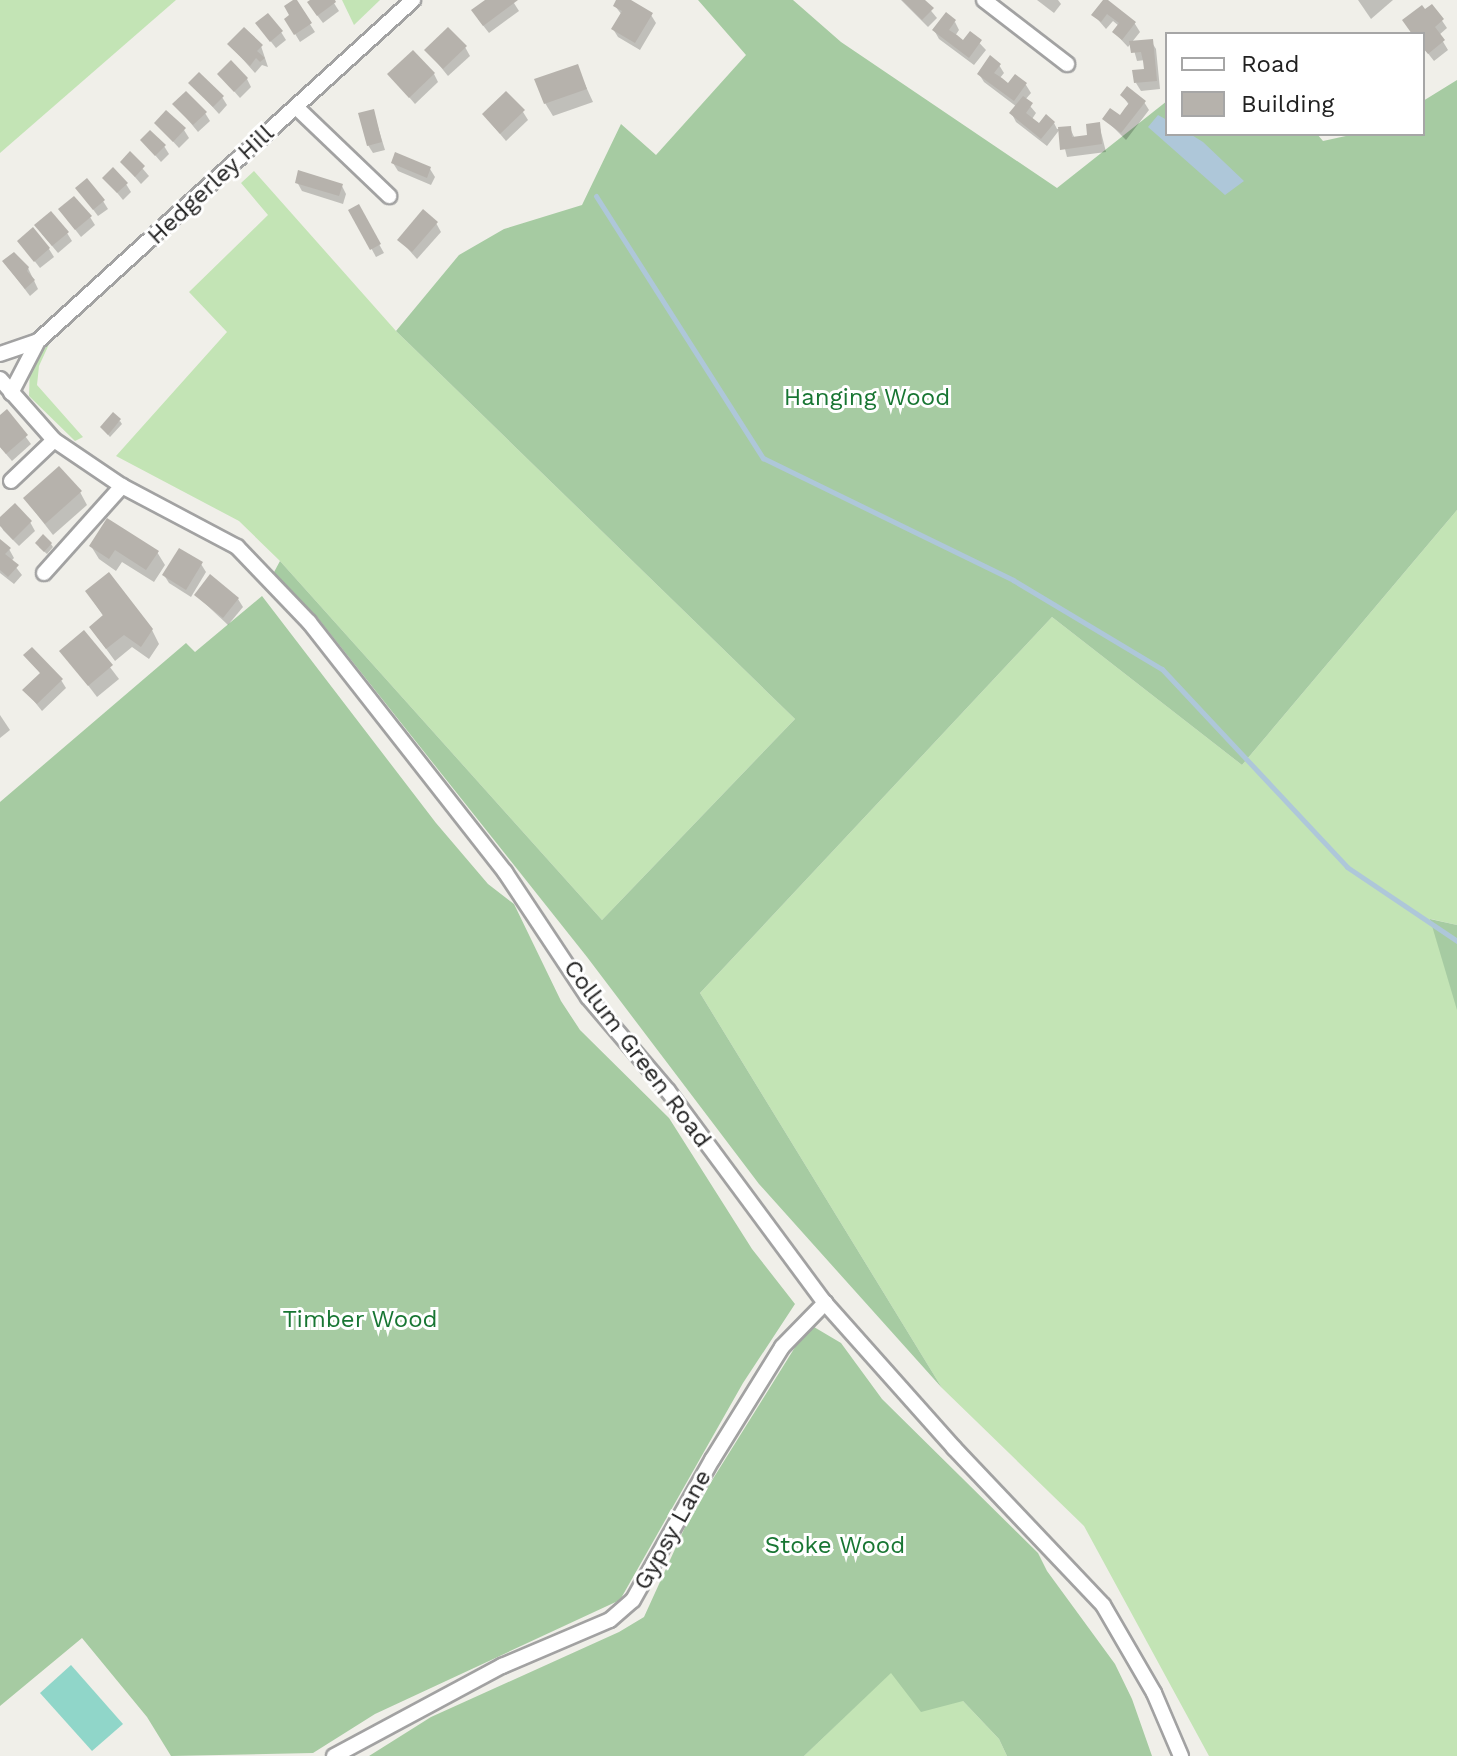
<!DOCTYPE html>
<html>
<head>
<meta charset="utf-8">
<style>
  body { margin:0 }
  #map { position:relative; width:1457px; height:1756px; overflow:hidden; background:#f0efe9; font-family:"Work Sans",sans-serif }
  div>[style] { position:absolute }
  [style*='--x'] { left:calc(var(--x)*1px); top:calc(var(--y)*1px); width:calc(var(--w)*1px); rotate:calc(var(--a)*1deg) }
  .grass>* { inset:0; background:#c3e4b5 }
  .forest>* { inset:0; background:#a6cba2 }
  .pitch>* { inset:0; background:#90d6c9 }
  .water>* { inset:0; background:#aec7d9 }
  .shadow>* { inset:0; background:#0003 }
  .stream>* { height:5px; margin:-2.5px; padding:0 2.5px; transform-origin:2.5px; border-radius:2.5px; background:#aec7d9 }
  .building>* { inset:0; background:#b6b2ac }
  .roads { filter:drop-shadow(2px 0 #a2a2a2) drop-shadow(-2px 0 #a2a2a2) drop-shadow(0 2px #a2a2a2) drop-shadow(0 -2px #a2a2a2) }
  .street>* { height:14px; margin:-7px; padding:0 7px; transform-origin:7px; border-radius:7px; background:#fff }
  span { translate:-50% -50%; white-space:nowrap; text-align:center; line-height:1.15; -webkit-text-stroke:6px #fff; paint-order:stroke }
  .street-label { font-size:24px; color:#212121 }
  .park-label { font-size:24px; color:#187633 }
  .legend { position:absolute; left:1165px; top:32px; width:260px; height:104px; box-sizing:border-box; background:#fff; border:2px solid #a6a6a6; margin:0; padding:10px 14px; list-style:none; font-size:24px; color:#212121 }
  .legend li { display:flex; align-items:center; gap:16px; height:40px }
  .legend b { width:40px; border:2px solid #a6a6a6 }
</style>
</head>
<body>
<div id="map">
  <div class="grass">
    <div style="clip-path:polygon(0 0,176px 0,0 153px)"></div>
    <div style="clip-path:polygon(342px 0,380px 0,354px 25px)"></div>
    <div style="clip-path:polygon(254px 171px,396px 331px,795px 719px,602px 920px,280px 561px,239px 521px,116px 456px,227px 332px,189px 292px,268px 215px,241px 183px)"></div>
    <div style="clip-path:polygon(50px 342px,39px 366px,37px 385px,83px 437px,75px 441px,29px 396px,30px 366px)"></div>
    <div style="clip-path:polygon(1457px 510px,1457px 925px,1431px 919px,1457px 992px,1457px 1756px,1209px 1756px,1084px 1526px,942px 1388px,700px 993px,1052px 617px,1242px 765px)"></div>
    <div style="clip-path:polygon(891px 1672px,963px 1701px,999px 1739px,1007px 1756px,804px 1756px)"></div>
  </div>
  <div class="forest">
    <div style="clip-path:polygon(698px 0,793px 0,841px 42px,1057px 188px,1167px 101px,1167px 134px,1317px 134px,1323px 141px,1355px 134px,1423px 134px,1423px 101px,1457px 80px,1457px 510px,1242px 765px,1052px 617px,700px 993px,942px 1388px,759px 1184px,587px 957px,317px 617px,273px 574px,280px 561px,602px 920px,795px 719px,396px 331px,459px 255px,504px 229px,582px 205px,621px 124px,656px 155px,746px 55px)"></div>
    <div style="clip-path:polygon(262px 596px,436px 823px,488px 884px,514px 904px,561px 1001px,580px 1030px,669px 1118px,752px 1249px,795px 1304px,743px 1383px,620px 1600px,375px 1714px,313px 1753px,171px 1756px,147px 1717px,82px 1638px,0 1706px,0 802px,186px 643px,195px 652px)"></div>
    <div style="clip-path:polygon(1430px 919px,1457px 925px,1457px 1010px)"></div>
    <div style="clip-path:polygon(814px 1327px,841px 1343px,882px 1399px,1038px 1553px,1047px 1571px,1115px 1664px,1132px 1699px,1152px 1756px,1007px 1756px,999px 1739px,963px 1701px,921px 1712px,891px 1673px,804px 1756px,369px 1756px,431px 1717px,619px 1632px,644px 1617px,691px 1514px,797px 1344px)"></div>
  </div>
  <div class="pitch">
    <div style="clip-path:polygon(71px 1665px,123px 1724px,92px 1751px,40px 1693px)"></div>
  </div>
  <div class="water">
    <div style="clip-path:polygon(1158px 115px,1167px 120px,1167px 134px,1190px 134px,1203px 142px,1244px 181px,1225px 195px,1148px 127px)"></div>
  </div>
  <div class="shadow">
    <div style="clip-path:polygon(313px 0,332px 0,339px 11px,323px 23px,314px 11px)"></div>
    <div style="clip-path:polygon(488px 0,512px 0,519px 11px,489px 33px,478px 19px)"></div>
    <div style="clip-path:polygon(618px 0,627px 0,651px 15px,656px 23px,640px 50px,618px 37px,613px 29px,622px 15px,615px 6px)"></div>
    <div style="clip-path:polygon(901px 0,922px 0,937px 18px,928px 27px)"></div>
    <div style="clip-path:polygon(1037px 0,1058px 0,1061px 4px,1054px 13px)"></div>
    <div style="clip-path:polygon(1105px 0,1135px 24px,1140px 32px,1128px 47px,1114px 32px,1119px 26px,1113px 21px,1106px 29px,1094px 15px)"></div>
    <div style="clip-path:polygon(1358px 0,1393px 0,1371px 19px)"></div>
    <div style="clip-path:polygon(295px 1px,315px 32px,300px 42px,286px 19px,292px 16px)"></div>
    <div style="clip-path:polygon(1432px 6px,1447px 28px,1439px 35px,1448px 50px,1434px 61px,1423px 47px,1423px 34px,1413px 34px)"></div>
    <div style="clip-path:polygon(955px 22px,959px 30px,955px 36px,963px 43px,970px 33px,986px 50px,974px 65px,939px 39px,934px 30px)"></div>
    <div style="clip-path:polygon(257px 24px,281px 32px,286px 40px,276px 48px)"></div>
    <div style="clip-path:polygon(1151px 41px,1156px 49px,1160px 89px,1141px 91px,1136px 83px,1146px 71px,1145px 60px,1137px 61px,1132px 43px)"></div>
    <div style="clip-path:polygon(230px 45px,261px 46px,268px 67px,262px 65px,255px 73px)"></div>
    <div style="clip-path:polygon(465px 47px,470px 56px,448px 76px,427px 50px)"></div>
    <div style="clip-path:polygon(999px 65px,1004px 73px,999px 79px,1008px 86px,1026px 85px,1031px 93px,1025px 100px,1036px 113px,1032px 119px,1040px 125px,1054px 123px,1057px 129px,1070px 128px,1075px 139px,1090px 137px,1099px 124px,1106px 152px,1067px 157px,1060px 129px,1047px 146px,1016px 122px,1012px 114px,1017px 107px,984px 82px,979px 74px)"></div>
    <div style="clip-path:polygon(577px 67px,593px 102px,553px 116px,545px 103px)"></div>
    <div style="clip-path:polygon(219px 74px,247px 79px,251px 87px,240px 98px)"></div>
    <div style="clip-path:polygon(434px 74px,438px 82px,415px 104px,390px 75px)"></div>
    <div style="clip-path:polygon(191px 83px,222px 97px,227px 105px,219px 114px)"></div>
    <div style="clip-path:polygon(1122px 95px,1144px 102px,1149px 110px,1126px 140px,1105px 119px,1120px 118px,1129px 105px)"></div>
    <div style="clip-path:polygon(175px 104px,205px 113px,210px 121px,198px 132px)"></div>
    <div style="clip-path:polygon(373px 111px,385px 150px,373px 153px,368px 145px)"></div>
    <div style="clip-path:polygon(523px 112px,528px 120px,506px 141px,484px 115px)"></div>
    <div style="clip-path:polygon(156px 123px,184px 130px,189px 138px,179px 148px)"></div>
    <div style="clip-path:polygon(143px 141px,164px 146px,169px 154px,161px 162px)"></div>
    <div style="clip-path:polygon(130px 154px,149px 176px,141px 184px,122px 162px)"></div>
    <div style="clip-path:polygon(393px 163px,430px 169px,435px 177px,431px 185px,398px 171px)"></div>
    <div style="clip-path:polygon(105px 178px,126px 184px,131px 192px,123px 200px)"></div>
    <div style="clip-path:polygon(297px 182px,342px 186px,346px 194px,343px 204px,302px 191px)"></div>
    <div style="clip-path:polygon(83px 196px,103px 201px,108px 209px,98px 216px)"></div>
    <div style="clip-path:polygon(358px 207px,384px 253px,376px 257px,351px 211px)"></div>
    <div style="clip-path:polygon(60px 210px,90px 217px,95px 225px,81px 237px)"></div>
    <div style="clip-path:polygon(436px 223px,441px 232px,417px 259px,400px 240px)"></div>
    <div style="clip-path:polygon(67px 233px,72px 241px,58px 253px,42px 234px)"></div>
    <div style="clip-path:polygon(19px 241px,49px 249px,54px 257px,40px 268px)"></div>
    <div style="clip-path:polygon(4px 262px,28px 268px,38px 289px,30px 296px)"></div>
    <div style="clip-path:polygon(7px 412px,31px 444px,12px 461px,0 447px,0 417px)"></div>
    <div style="clip-path:polygon(120px 421px,122px 424px,110px 437px,102px 428px)"></div>
    <div style="clip-path:polygon(80px 492px,87px 505px,53px 535px,25px 499px)"></div>
    <div style="clip-path:polygon(0 520px,30px 522px,35px 531px,19px 546px,3px 530px)"></div>
    <div style="clip-path:polygon(0 542px,9px 549px,14px 558px,11px 561px,22px 575px,14px 584px,0 573px)"></div>
    <div style="clip-path:polygon(51px 544px,53px 547px,47px 554px,39px 547px)"></div>
    <div style="clip-path:polygon(91px 546px,157px 552px,165px 565px,154px 582px,122px 562px,116px 571px,99px 559px)"></div>
    <div style="clip-path:polygon(201px 564px,206px 572px,191px 597px,169px 583px,164px 575px)"></div>
    <div style="clip-path:polygon(87px 592px,152px 630px,159px 644px,149px 659px,132px 647px,115px 661px,91px 628px,104px 617px)"></div>
    <div style="clip-path:polygon(196px 595px,238px 599px,243px 607px,228px 625px)"></div>
    <div style="clip-path:polygon(84px 633px,119px 679px,97px 697px,62px 651px)"></div>
    <div style="clip-path:polygon(26px 655px,61px 680px,66px 688px,42px 711px,25px 690px,41px 674px)"></div>
    <div style="clip-path:polygon(0 715px,10px 730px,0 738px)"></div>
  </div>
  <div class="stream">
    <div style="--x:596;--y:196;--w:311;--a:57.5"></div>
    <div style="--x:763;--y:458;--w:278;--a:26"></div>
    <div style="--x:1013;--y:580;--w:174;--a:30.9"></div>
    <div style="--x:1162;--y:669;--w:271;--a:46.9"></div>
    <div style="--x:1347;--y:867;--w:133;--a:33.9"></div>
  </div>
  <div class="building">
    <div style="clip-path:polygon(293px 0,297px 0,312px 23px,294px 35px,284px 19px,289px 15px,284px 6px)"></div>
    <div style="clip-path:polygon(310px 0,335px 0,336px 2px,317px 16px,307px 2px)"></div>
    <div style="clip-path:polygon(485px 0,518px 0,483px 26px,471px 10px)"></div>
    <div style="clip-path:polygon(616px 0,631px 0,653px 13px,635px 43px,611px 29px,622px 11px,613px 6px)"></div>
    <div style="clip-path:polygon(902px 0,925px 0,934px 8px,922px 20px)"></div>
    <div style="clip-path:polygon(1103px 0,1108px 0,1136px 22px,1122px 40px,1112px 32px,1119px 23px,1107px 14px,1101px 22px,1091px 15px)"></div>
    <div style="clip-path:polygon(1432px 4px,1444px 19px,1435px 27px,1445px 40px,1428px 54px,1423px 48px,1423px 34px,1412px 34px,1402px 20px,1422px 5px,1425px 9px)"></div>
    <div style="clip-path:polygon(946px 12px,956px 20px,949px 30px,957px 35px,963px 40px,970px 31px,982px 40px,969px 58px,932px 30px)"></div>
    <div style="clip-path:polygon(268px 13px,283px 31px,270px 42px,255px 23px)"></div>
    <div style="clip-path:polygon(244px 27px,263px 45px,257px 51px,265px 58px,260px 62px,256px 58px,250px 66px,227px 44px)"></div>
    <div style="clip-path:polygon(448px 27px,467px 46px,443px 69px,424px 50px)"></div>
    <div style="clip-path:polygon(1153px 39px,1157px 81px,1134px 83px,1132px 70px,1144px 69px,1143px 61px,1141px 52px,1131px 53px,1129px 41px)"></div>
    <div style="clip-path:polygon(413px 50px,435px 73px,409px 98px,387px 74px)"></div>
    <div style="clip-path:polygon(990px 55px,1001px 64px,994px 73px,1002px 78px,1008px 83px,1015px 74px,1027px 83px,1014px 101px,977px 74px)"></div>
    <div style="clip-path:polygon(231px 60px,248px 78px,234px 92px,217px 74px)"></div>
    <div style="clip-path:polygon(578px 64px,587px 89px,544px 104px,534px 79px)"></div>
    <div style="clip-path:polygon(199px 72px,224px 96px,213px 107px,188px 83px)"></div>
    <div style="clip-path:polygon(1127px 86px,1146px 101px,1121px 133px,1102px 119px,1110px 108px,1120px 115px,1125px 108px,1129px 103px,1120px 95px)"></div>
    <div style="clip-path:polygon(186px 91px,207px 112px,193px 125px,172px 104px)"></div>
    <div style="clip-path:polygon(506px 91px,525px 110px,500px 134px,482px 114px)"></div>
    <div style="clip-path:polygon(1023px 96px,1033px 103px,1026px 113px,1039px 123px,1046px 114px,1055px 122px,1041px 139px,1009px 113px)"></div>
    <div style="clip-path:polygon(374px 109px,382px 142px,367px 146px,358px 113px)"></div>
    <div style="clip-path:polygon(166px 110px,186px 128px,173px 142px,154px 123px)"></div>
    <div style="clip-path:polygon(1100px 122px,1102px 144px,1060px 150px,1058px 127px,1071px 126px,1072px 137px,1087px 135px,1086px 124px)"></div>
    <div style="clip-path:polygon(150px 130px,166px 145px,155px 156px,140px 140px)"></div>
    <div style="clip-path:polygon(130px 151px,145px 166px,135px 177px,120px 162px)"></div>
    <div style="clip-path:polygon(395px 152px,431px 167px,427px 178px,391px 163px)"></div>
    <div style="clip-path:polygon(113px 167px,128px 183px,117px 193px,102px 178px)"></div>
    <div style="clip-path:polygon(298px 170px,343px 184px,339px 196px,295px 183px)"></div>
    <div style="clip-path:polygon(87px 178px,105px 200px,93px 210px,75px 188px)"></div>
    <div style="clip-path:polygon(74px 196px,92px 216px,75px 230px,58px 209px)"></div>
    <div style="clip-path:polygon(359px 204px,381px 244px,370px 250px,348px 210px)"></div>
    <div style="clip-path:polygon(423px 209px,438px 222px,412px 252px,397px 240px)"></div>
    <div style="clip-path:polygon(51px 211px,69px 232px,52px 246px,34px 225px)"></div>
    <div style="clip-path:polygon(33px 227px,50px 248px,34px 262px,17px 241px)"></div>
    <div style="clip-path:polygon(14px 252px,29px 267px,27px 271px,35px 280px,25px 289px,2px 261px)"></div>
    <div style="clip-path:polygon(7px 409px,28px 435px,6px 454px,0 447px,0 415px)"></div>
    <div style="clip-path:polygon(113px 412px,121px 419px,108px 435px,100px 427px)"></div>
    <div style="clip-path:polygon(59px 466px,82px 491px,45px 524px,23px 498px)"></div>
    <div style="clip-path:polygon(15px 503px,32px 521px,13px 540px,0 526px,0 517px)"></div>
    <div style="clip-path:polygon(107px 518px,159px 551px,146px 570px,115px 550px,109px 559px,89px 546px)"></div>
    <div style="clip-path:polygon(43px 534px,52px 543px,44px 552px,35px 543px)"></div>
    <div style="clip-path:polygon(0 539px,11px 548px,5px 554px,19px 565px,8px 577px,0 570px)"></div>
    <div style="clip-path:polygon(179px 548px,203px 562px,186px 590px,162px 575px)"></div>
    <div style="clip-path:polygon(109px 572px,153px 629px,141px 647px,124px 635px,106px 649px,89px 627px,103px 615px,85px 591px)"></div>
    <div style="clip-path:polygon(210px 574px,239px 598px,223px 618px,194px 595px)"></div>
    <div style="clip-path:polygon(84px 630px,113px 665px,88px 686px,59px 651px)"></div>
    <div style="clip-path:polygon(32px 647px,63px 679px,37px 704px,22px 690px,40px 673px,23px 655px)"></div>
  </div>
  <div class="roads">
    <div class="street">
      <div style="--x:984;--y:0;--w:105;--a:37.6"></div>
      <div style="--x:296;--y:107;--w:129;--a:43.7"></div>
      <div style="--x:0;--y:354;--w:40;--a:-18.9"></div>
      <div style="--x:38;--y:341;--w:507;--a:-42.28"></div>
      <div style="--x:0;--y:379;--w:81;--a:48.5"></div>
      <div style="--x:54;--y:440;--w:82;--a:34.1"></div>
      <div style="--x:122;--y:486;--w:130;--a:27.9"></div>
      <div style="--x:237;--y:547;--w:104;--a:46.2"></div>
      <div style="--x:309;--y:622;--w:318;--a:51.9"></div>
      <div style="--x:505;--y:872;--w:150;--a:56.4"></div>
      <div style="--x:588;--y:997;--w:123;--a:49.6"></div>
      <div style="--x:668;--y:1091;--w:264;--a:53.5"></div>
      <div style="--x:825;--y:1303;--w:194;--a:48.3"></div>
      <div style="--x:954;--y:1448;--w:216;--a:46.5"></div>
      <div style="--x:1103;--y:1605;--w:102;--a:59.9"></div>
      <div style="--x:1154;--y:1693;--w:69;--a:66.8"></div>
      <div style="--x:11;--y:393;--w:59;--a:-62.6"></div>
      <div style="--x:11;--y:481;--w:59;--a:-43.6"></div>
      <div style="--x:44;--y:573;--w:117;--a:-48.1"></div>
      <div style="--x:334;--y:1756;--w:191;--a:-28.2"></div>
      <div style="--x:502;--y:1666;--w:117;--a:-23.1"></div>
      <div style="--x:610;--y:1620;--w:30;--a:-41"></div>
      <div style="--x:633;--y:1600;--w:161;--a:-60.6"></div>
      <div style="--x:712;--y:1460;--w:133;--a:-58.2"></div>
      <div style="--x:782;--y:1347;--w:62;--a:-45.7"></div>
    </div>
  </div>
  <div class="street-label">
    <span style="left:211px;top:185px;rotate:-43deg">Hedgerley Hill</span>
    <span style="left:637px;top:1054px;rotate:53deg">Collum Green Road</span>
    <span style="left:673px;top:1530px;rotate:-61deg">Gypsy Lane</span>
  </div>
  <div class="park-label">
    <span style="left:867px;top:398px">Hanging Wood</span>
    <span style="left:360px;top:1320px">Timber Wood</span>
    <span style="left:835px;top:1546px">Stoke Wood</span>
  </div>
  <ul class="legend">
  <li><b style="height:10px;background:#fff"></b>Road</li>
  <li><b style="height:22px;background:#b6b2ac"></b>Building</li>
  </ul>
</div>
</body>
</html>
